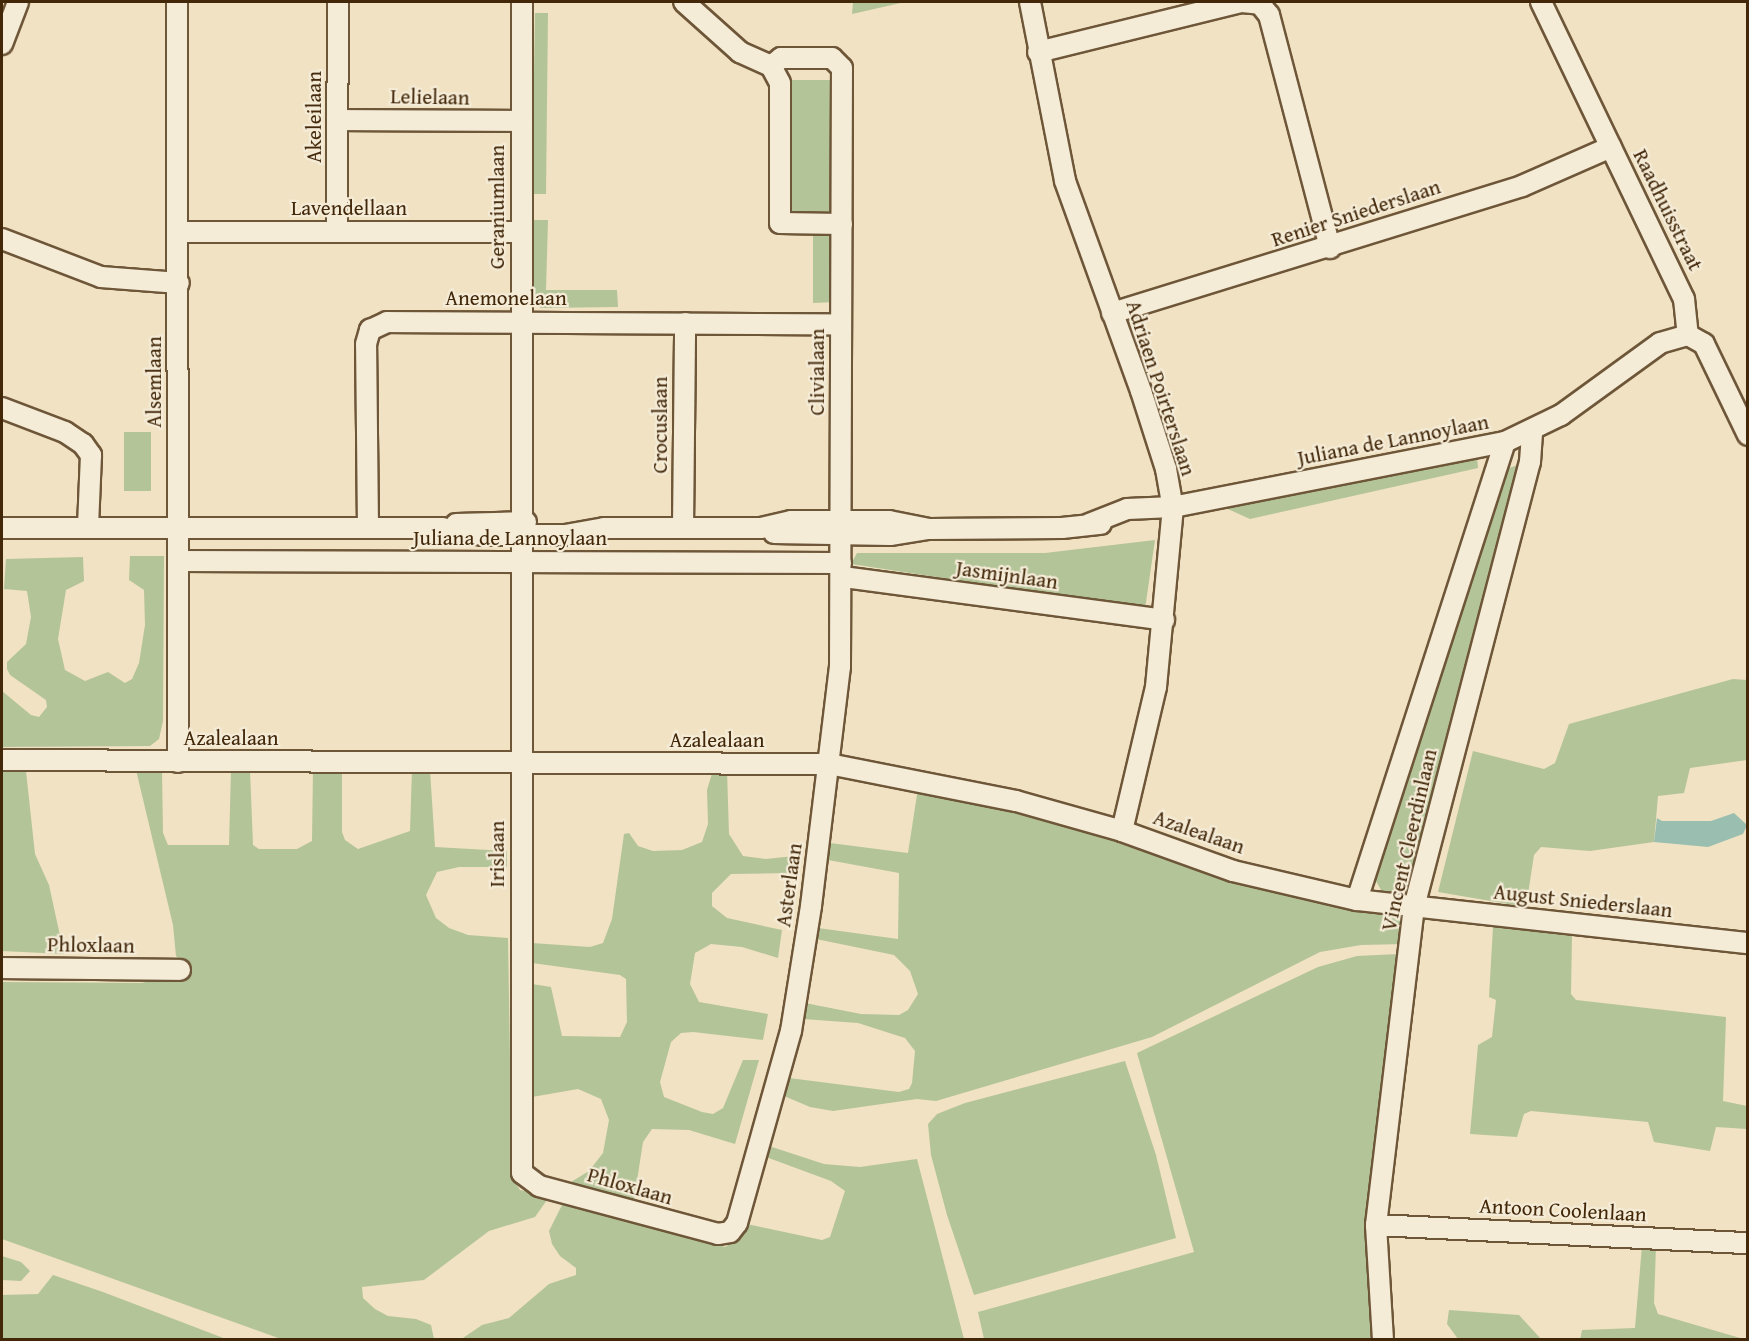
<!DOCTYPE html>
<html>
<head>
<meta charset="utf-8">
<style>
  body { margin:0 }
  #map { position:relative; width:1749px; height:1341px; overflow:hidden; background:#f0e2c3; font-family:"Gentium Book Plus",serif }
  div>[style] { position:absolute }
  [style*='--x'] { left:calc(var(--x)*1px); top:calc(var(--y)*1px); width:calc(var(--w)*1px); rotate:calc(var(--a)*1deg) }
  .green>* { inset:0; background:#b4c499 }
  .water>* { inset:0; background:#9abeb0 }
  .roads { filter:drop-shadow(2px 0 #6e5638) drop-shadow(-2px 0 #6e5638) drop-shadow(0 2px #6e5638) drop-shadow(0 -2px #6e5638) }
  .minor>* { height:20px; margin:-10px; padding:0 10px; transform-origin:10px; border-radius:10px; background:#f5ecd8 }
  span { translate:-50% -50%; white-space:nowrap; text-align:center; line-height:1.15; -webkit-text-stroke:4.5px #f5ecd8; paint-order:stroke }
  .street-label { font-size:21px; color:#422709 }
  .frame { position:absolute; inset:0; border:3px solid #422709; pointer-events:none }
</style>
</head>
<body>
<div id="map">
  <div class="green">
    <div style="clip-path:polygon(853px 2px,905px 2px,852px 14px)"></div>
    <div style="clip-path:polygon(535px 13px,548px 13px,546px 194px,532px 194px)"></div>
    <div style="clip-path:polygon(789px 80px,836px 80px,830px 215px,796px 215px,789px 209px)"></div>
    <div style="clip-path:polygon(532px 220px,548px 220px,546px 290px,617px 290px,618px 307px,541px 308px,533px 301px)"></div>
    <div style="clip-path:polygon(813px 231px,832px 234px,836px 302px,813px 303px)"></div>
    <div style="clip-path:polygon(124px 432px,151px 432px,151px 491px,124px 491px)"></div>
    <div style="clip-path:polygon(1477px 457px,1478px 468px,1250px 519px,1219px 505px)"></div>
    <div style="clip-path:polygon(1518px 465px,1408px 891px,1384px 895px,1373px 876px,1409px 774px,1498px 491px,1506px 469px)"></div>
    <div style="clip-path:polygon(1155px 540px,1145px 609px,851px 564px,857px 553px,1045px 553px)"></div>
    <div style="clip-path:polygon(130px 556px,164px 556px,163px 721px,159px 739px,150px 746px,2px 747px,2px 691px,31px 715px,39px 717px,47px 707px,46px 700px,10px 675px,7px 669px,7px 662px,26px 644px,31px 617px,27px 591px,4px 589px,6px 559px,83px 557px,84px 581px,66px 590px,58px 639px,65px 670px,85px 681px,108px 672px,125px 683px,132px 679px,139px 663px,145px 625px,144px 590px,129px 580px)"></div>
    <div style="clip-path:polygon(1733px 679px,1747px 680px,1747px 760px,1690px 768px,1684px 793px,1658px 796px,1654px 842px,1590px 851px,1541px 847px,1534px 855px,1526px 907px,1438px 892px,1473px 751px,1544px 769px,1555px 763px,1569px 724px)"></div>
    <div style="clip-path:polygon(412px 769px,430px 770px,435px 847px,507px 851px,507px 867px,459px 867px,437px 872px,426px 895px,436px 918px,449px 928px,468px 935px,508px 938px,512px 1177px,520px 1190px,549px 1197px,535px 1217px,489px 1231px,424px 1280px,362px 1287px,363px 1298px,375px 1309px,388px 1316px,416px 1319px,431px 1325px,434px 1339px,281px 1339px,2px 1239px,2px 982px,141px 983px,181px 975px,181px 961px,176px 956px,173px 925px,136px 770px,162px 770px,163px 833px,168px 845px,229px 845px,231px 770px,250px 770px,253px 845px,259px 849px,297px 849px,312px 841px,313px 770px,342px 770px,342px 832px,345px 840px,358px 849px,410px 831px)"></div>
    <div style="clip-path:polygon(713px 770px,727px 770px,729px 834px,743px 856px,766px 859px,794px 856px,791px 873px,731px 874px,712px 893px,712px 906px,727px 918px,782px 930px,778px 958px,742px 947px,711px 944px,695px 953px,690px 984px,699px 1002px,768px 1014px,763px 1040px,693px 1032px,681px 1033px,671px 1042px,660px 1082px,664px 1097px,702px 1112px,713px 1114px,723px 1108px,743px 1060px,759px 1060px,735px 1144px,689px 1130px,652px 1129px,643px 1142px,634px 1200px,571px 1182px,589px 1171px,603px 1153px,609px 1120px,601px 1099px,578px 1089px,532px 1097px,532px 984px,551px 987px,562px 1036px,620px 1037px,627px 1022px,626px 979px,620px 975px,532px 963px,532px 943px,590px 947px,603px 943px,612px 919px,624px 834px,629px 833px,638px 846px,653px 851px,682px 850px,702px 842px,708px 824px,707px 790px)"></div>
    <div style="clip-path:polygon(2px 771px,26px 771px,35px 854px,49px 885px,64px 954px,2px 951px)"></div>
    <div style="clip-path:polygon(918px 788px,1096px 831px,1300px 895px,1402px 915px,1408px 917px,1404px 944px,1361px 945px,1320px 952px,1152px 1037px,936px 1101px,917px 1099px,833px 1111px,810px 1107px,784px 1096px,789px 1078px,899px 1092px,909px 1089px,912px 1083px,915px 1051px,905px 1038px,858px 1023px,803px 1019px,805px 1003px,861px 1014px,899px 1015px,908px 1010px,918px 994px,910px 971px,894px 955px,816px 939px,818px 928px,898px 939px,899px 873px,828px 860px,830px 843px,908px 853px)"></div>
    <div style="clip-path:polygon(1493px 927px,1572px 936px,1571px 994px,1576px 1000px,1726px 1017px,1723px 1101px,1747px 1106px,1747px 1129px,1716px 1127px,1710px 1151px,1654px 1142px,1648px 1122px,1531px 1111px,1524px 1114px,1517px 1137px,1470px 1134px,1478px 1045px,1492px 1037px,1496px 1000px,1489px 997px)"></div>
    <div style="clip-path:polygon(1399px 954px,1366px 1220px,1374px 1339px,984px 1339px,978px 1312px,1194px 1252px,1137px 1053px,1318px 967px,1357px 956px)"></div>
    <div style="clip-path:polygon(1125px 1061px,1156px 1155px,1176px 1238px,974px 1295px,947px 1215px,931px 1155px,928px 1124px,937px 1114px,965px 1103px)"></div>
    <div style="clip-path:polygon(769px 1146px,824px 1164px,860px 1167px,917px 1159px,964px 1339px,460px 1340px,482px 1325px,509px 1318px,549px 1284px,576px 1275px,576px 1268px,560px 1256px,552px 1244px,549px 1231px,563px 1203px,725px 1247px,740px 1237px,747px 1224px,822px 1240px,830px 1237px,845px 1191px,831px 1181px,766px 1157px)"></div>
    <div style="clip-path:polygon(1642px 1246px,1656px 1247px,1654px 1303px,1658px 1314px,1747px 1340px,1580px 1340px,1582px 1330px,1635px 1328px)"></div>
    <div style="clip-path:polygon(2px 1256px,21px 1262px,30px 1271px,21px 1281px,2px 1280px)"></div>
    <div style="clip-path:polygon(53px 1275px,103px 1292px,226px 1339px,2px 1339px,2px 1295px,38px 1294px)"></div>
    <div style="clip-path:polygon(1449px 1310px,1519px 1315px,1541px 1339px,1458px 1339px,1447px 1324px)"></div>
  </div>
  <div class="water">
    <div style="clip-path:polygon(1734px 813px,1747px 825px,1743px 834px,1708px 847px,1654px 842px,1657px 818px,1662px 821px,1711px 821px)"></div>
  </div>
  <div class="roads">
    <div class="minor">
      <div style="--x:177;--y:2;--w:760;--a:89.92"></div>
      <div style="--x:522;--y:2;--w:1171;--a:90"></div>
      <div style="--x:522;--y:1173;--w:21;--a:37"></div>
      <div style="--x:539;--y:1186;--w:185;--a:15"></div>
      <div style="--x:718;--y:1234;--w:12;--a:-9"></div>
      <div style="--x:730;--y:1232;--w:11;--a:-52"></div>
      <div style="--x:737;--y:1223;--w:199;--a:-74.3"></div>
      <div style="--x:791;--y:1031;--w:127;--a:-80.9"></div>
      <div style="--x:811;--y:906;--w:241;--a:-83.1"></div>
      <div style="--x:840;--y:667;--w:599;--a:-89.81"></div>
      <div style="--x:842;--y:68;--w:14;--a:-135"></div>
      <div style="--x:832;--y:58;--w:51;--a:180"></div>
      <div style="--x:781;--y:58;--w:13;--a:141"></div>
      <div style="--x:771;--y:66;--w:34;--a:-156"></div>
      <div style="--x:740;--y:52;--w:75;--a:-138.2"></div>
      <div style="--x:1030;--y:2;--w:182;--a:78.9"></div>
      <div style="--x:1065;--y:181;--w:223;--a:70.1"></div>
      <div style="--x:1141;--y:391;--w:82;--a:72.2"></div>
      <div style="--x:1166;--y:469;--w:39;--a:80"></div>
      <div style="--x:1173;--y:507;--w:181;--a:95.4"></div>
      <div style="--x:1156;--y:687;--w:148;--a:103.3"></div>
      <div style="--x:1541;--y:2;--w:330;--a:64.3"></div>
      <div style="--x:1684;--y:299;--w:36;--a:84"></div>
      <div style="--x:2;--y:44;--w:45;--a:-69.1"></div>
      <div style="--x:1038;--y:52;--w:210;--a:-13.8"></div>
      <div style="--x:1242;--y:2;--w:18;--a:6"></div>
      <div style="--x:1260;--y:4;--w:14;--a:51"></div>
      <div style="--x:1269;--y:15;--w:241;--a:75.3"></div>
      <div style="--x:771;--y:66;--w:19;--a:62"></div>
      <div style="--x:780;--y:83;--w:140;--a:90"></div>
      <div style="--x:780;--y:223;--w:62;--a:0.9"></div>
      <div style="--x:338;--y:120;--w:184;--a:0.3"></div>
      <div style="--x:178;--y:232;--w:343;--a:0"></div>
      <div style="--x:337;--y:232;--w:230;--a:-89.8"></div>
      <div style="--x:2;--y:239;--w:106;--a:21"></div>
      <div style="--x:101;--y:277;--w:78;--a:4.4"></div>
      <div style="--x:1112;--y:313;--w:429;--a:-17.2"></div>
      <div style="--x:1522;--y:186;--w:97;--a:-23.7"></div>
      <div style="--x:1688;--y:335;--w:18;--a:29"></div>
      <div style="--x:1704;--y:344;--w:101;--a:64.2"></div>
      <div style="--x:2;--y:408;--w:67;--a:20.9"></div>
      <div style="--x:65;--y:432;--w:22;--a:34"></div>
      <div style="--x:83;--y:444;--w:14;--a:54"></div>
      <div style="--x:91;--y:455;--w:73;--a:92.4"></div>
      <div style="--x:456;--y:524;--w:70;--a:-1.6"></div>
      <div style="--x:1089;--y:524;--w:41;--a:-21.5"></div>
      <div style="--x:1127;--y:509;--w:46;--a:-2.5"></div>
      <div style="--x:1173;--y:507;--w:338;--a:-11.1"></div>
      <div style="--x:1505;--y:442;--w:62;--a:-25.7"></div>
      <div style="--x:1561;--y:415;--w:122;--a:-36"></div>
      <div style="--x:1660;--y:343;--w:29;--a:-16"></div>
      <div style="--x:2;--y:528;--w:440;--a:0"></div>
      <div style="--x:442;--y:528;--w:42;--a:9.7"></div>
      <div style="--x:483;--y:535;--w:82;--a:0"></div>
      <div style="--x:565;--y:535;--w:40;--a:-10"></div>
      <div style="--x:604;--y:528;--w:157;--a:0"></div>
      <div style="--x:761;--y:528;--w:31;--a:-13"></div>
      <div style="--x:791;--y:521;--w:98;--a:0"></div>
      <div style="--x:889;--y:521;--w:41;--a:11.3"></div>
      <div style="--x:368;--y:528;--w:184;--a:-90.6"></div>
      <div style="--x:366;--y:344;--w:15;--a:-74"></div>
      <div style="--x:370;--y:330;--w:19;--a:-25"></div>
      <div style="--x:387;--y:322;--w:454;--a:0.3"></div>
      <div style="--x:683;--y:528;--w:205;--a:-89.4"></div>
      <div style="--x:774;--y:533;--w:116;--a:1"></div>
      <div style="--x:890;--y:535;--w:39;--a:-9"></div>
      <div style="--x:929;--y:529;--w:133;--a:-0.4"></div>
      <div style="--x:1062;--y:528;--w:39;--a:-6"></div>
      <div style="--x:178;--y:561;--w:663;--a:0.17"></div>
      <div style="--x:843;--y:577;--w:324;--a:7.6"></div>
      <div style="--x:2;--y:760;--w:827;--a:0.28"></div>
      <div style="--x:829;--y:764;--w:191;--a:11.2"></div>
      <div style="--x:1016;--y:801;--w:110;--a:15.8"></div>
      <div style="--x:1122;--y:831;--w:118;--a:19.8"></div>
      <div style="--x:1233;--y:871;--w:127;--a:13.2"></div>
      <div style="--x:1357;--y:900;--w:393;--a:6.3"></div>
      <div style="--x:1357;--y:900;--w:481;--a:-72.1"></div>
      <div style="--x:2;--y:968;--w:178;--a:0.6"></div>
      <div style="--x:1376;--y:1225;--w:372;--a:2.8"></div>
      <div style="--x:1383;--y:1340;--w:115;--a:-93.5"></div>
      <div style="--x:1376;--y:1225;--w:320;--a:-83.2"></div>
      <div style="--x:1414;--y:907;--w:460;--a:-75.4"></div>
      <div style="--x:1530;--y:462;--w:31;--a:-86"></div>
    </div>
  </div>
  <div class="street-label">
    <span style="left:430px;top:97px;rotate:1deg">Lelielaan</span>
    <span style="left:314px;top:117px;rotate:-90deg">Akeleilaan</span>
    <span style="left:497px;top:207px;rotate:-90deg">Geraniumlaan</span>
    <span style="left:349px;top:208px">Lavendellaan</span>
    <span style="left:1668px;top:210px;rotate:64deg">Raadhuisstraat</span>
    <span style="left:1356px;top:213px;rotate:-18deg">Renier Sniederslaan</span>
    <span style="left:506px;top:298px">Anemonelaan</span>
    <span style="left:817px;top:372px;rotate:-90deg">Clivialaan</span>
    <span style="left:154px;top:382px;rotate:-90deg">Alsemlaan</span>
    <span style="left:1161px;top:388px;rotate:72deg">Adriaen Poirterslaan</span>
    <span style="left:660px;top:425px;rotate:-90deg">Crocuslaan</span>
    <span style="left:1393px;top:440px;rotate:-11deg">Juliana de Lannoylaan</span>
    <span style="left:510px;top:538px">Juliana de Lannoylaan</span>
    <span style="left:1007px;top:575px;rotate:8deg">Jasmijnlaan</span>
    <span style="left:231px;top:738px">Azalealaan</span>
    <span style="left:717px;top:740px">Azalealaan</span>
    <span style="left:1199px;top:832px;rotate:19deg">Azalealaan</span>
    <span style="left:1409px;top:840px;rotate:-77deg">Vincent Cleerdinlaan</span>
    <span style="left:497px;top:854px;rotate:-90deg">Irislaan</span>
    <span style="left:789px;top:885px;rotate:-82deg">Asterlaan</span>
    <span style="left:1583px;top:901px;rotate:6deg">August Sniederslaan</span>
    <span style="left:91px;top:945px;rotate:1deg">Phloxlaan</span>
    <span style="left:630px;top:1186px;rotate:16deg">Phloxlaan</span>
    <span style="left:1563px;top:1210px;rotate:3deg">Antoon Coolenlaan</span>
  </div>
  <div class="frame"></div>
</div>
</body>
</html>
